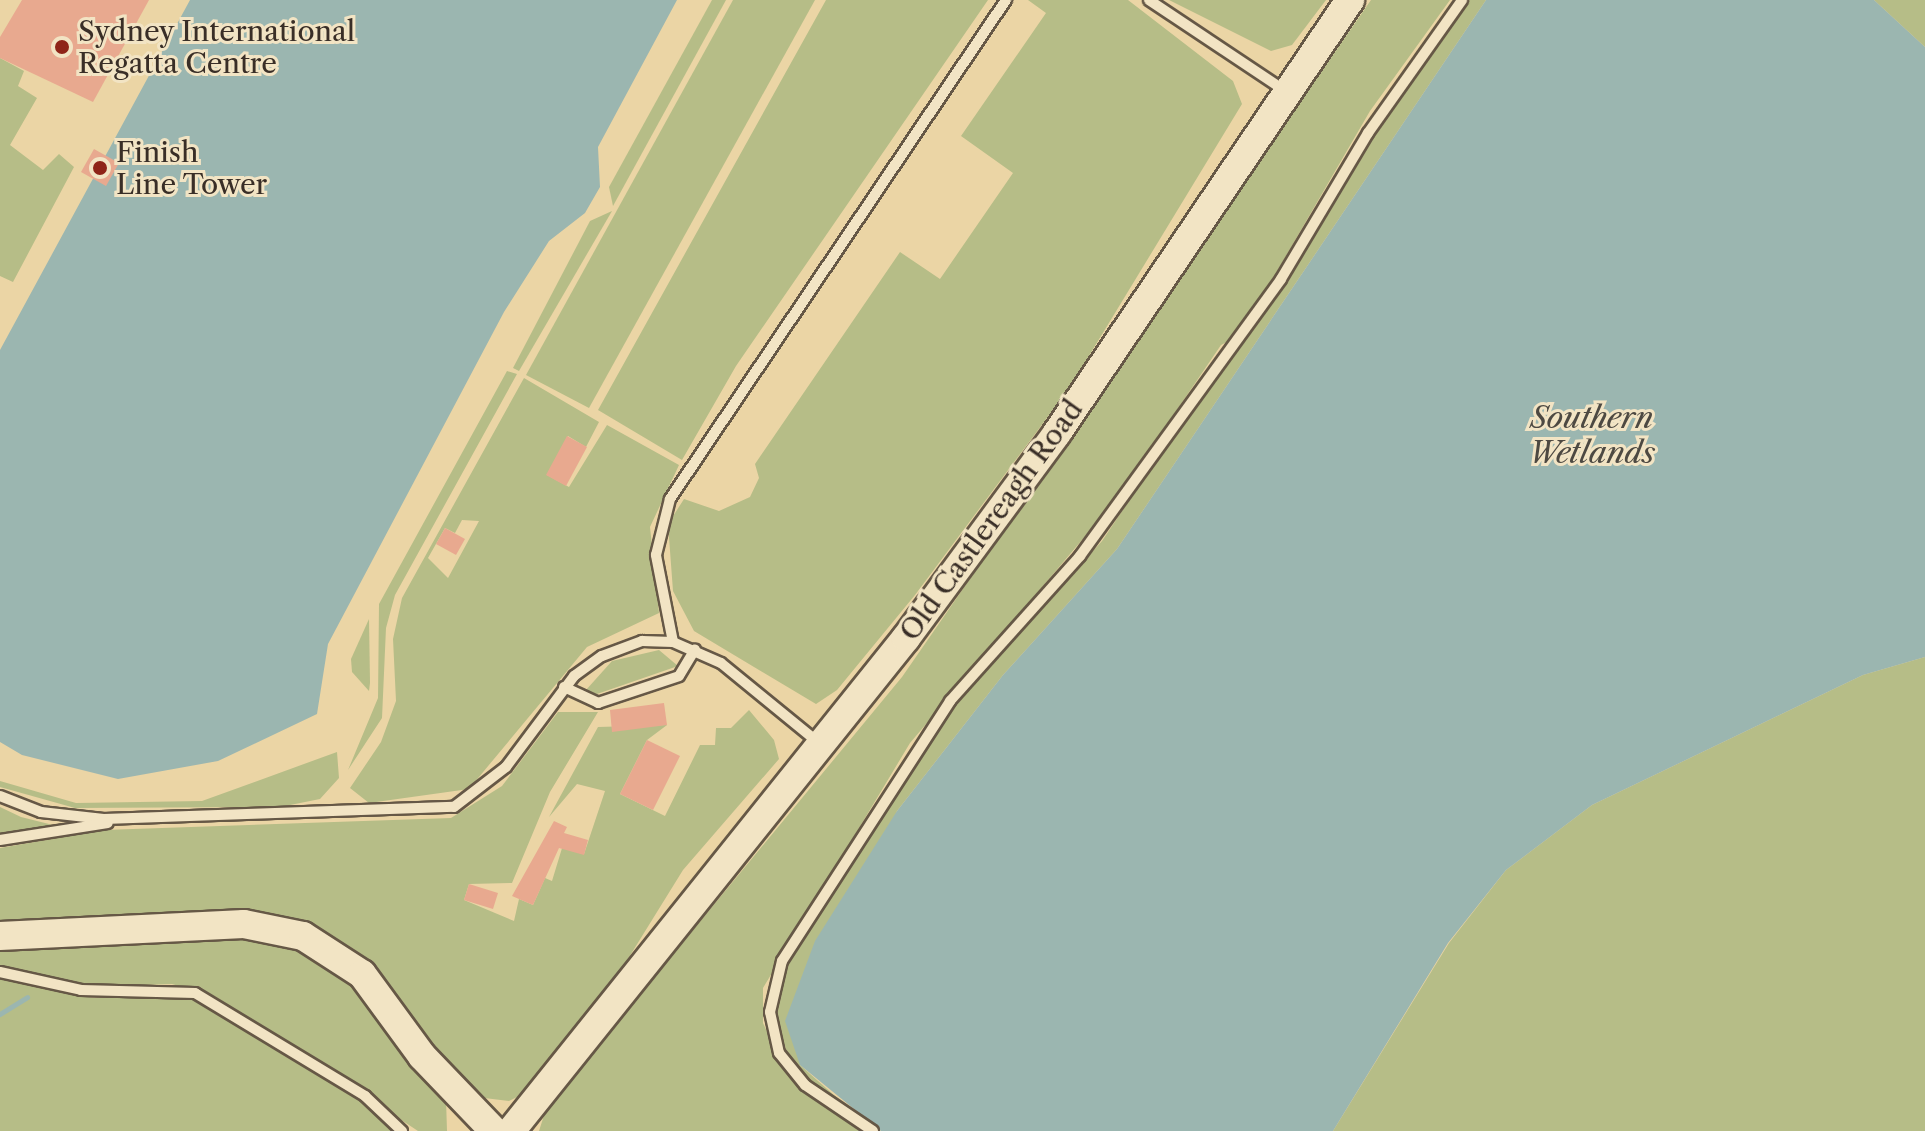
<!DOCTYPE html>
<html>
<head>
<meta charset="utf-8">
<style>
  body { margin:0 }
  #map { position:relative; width:1925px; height:1131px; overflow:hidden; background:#ebd5a5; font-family:"Libre Caslon Text",serif }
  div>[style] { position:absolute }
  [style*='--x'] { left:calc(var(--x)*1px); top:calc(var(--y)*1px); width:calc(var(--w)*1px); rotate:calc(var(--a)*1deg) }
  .green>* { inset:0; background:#b6bd87 }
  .water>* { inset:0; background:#9bb6b0 }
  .stream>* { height:5px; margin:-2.5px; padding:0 2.5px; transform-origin:2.5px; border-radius:2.5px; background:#9bb6b0 }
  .building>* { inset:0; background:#e8a98f }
  .roads { filter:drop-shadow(2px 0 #665846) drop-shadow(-2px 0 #665846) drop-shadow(0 2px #665846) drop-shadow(0 -2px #665846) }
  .lane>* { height:10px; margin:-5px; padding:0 5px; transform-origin:5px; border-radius:5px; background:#f2e4c4 }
  .secondary>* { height:28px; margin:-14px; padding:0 14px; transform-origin:14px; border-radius:14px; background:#f2e4c4 }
  .dots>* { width:22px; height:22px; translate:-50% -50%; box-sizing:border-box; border:4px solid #f2e4c4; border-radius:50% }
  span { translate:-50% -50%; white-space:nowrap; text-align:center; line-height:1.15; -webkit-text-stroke:6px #f2e4c4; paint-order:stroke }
  .poi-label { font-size:28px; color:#392e27 }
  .left { translate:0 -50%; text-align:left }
  .street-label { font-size:28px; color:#392e27 }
  .water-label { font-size:30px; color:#4d4942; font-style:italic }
</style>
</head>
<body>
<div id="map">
  <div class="green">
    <div style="clip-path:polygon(712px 0,726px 0,613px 206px,609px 187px)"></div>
    <div style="clip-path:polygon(733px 0,815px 0,589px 408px,526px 375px)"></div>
    <div style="clip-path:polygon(826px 0,988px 0,736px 366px,682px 460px,598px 410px)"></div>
    <div style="clip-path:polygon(1028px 0,1128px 0,1233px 81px,1242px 104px,1070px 387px,915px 595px,837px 690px,816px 704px,694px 631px,673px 591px,668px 524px,684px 499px,719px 511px,750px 497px,759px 478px,755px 464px,900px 252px,940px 279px,1013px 173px,961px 136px,1046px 13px)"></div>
    <div style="clip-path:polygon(1169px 0,1326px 0,1292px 45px,1271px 51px)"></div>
    <div style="clip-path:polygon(1371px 0,1450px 0,1370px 111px,1240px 335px,1221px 345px,1115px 501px,910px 743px,763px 988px,763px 1023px,785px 1070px,865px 1131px,539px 1131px,547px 1106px,531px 1090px,509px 1101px,476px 1097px,335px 942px,0 926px,0 848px,104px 830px,451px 818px,502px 786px,558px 712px,598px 712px,550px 792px,512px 883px,469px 884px,464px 900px,514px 921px,519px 899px,533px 905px,545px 878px,552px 881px,566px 835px,584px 854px,605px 791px,577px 784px,549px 817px,598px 727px,667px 725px,647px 740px,620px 794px,665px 816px,700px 745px,715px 745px,716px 728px,731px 728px,749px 710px,774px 740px,779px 759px,683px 870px,600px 1004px,603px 1039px,902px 677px)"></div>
    <div style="clip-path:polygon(1466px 0,1486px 0,1117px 549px,1003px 675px,897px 811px,800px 1065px,844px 1104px,811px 1082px,789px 1056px,777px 1029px,777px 999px,791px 957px,897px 784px,961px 698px,1102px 541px)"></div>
    <div style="clip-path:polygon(1874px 0,1925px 0,1925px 47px)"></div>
    <div style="clip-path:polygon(0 58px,24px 71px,18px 86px,37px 98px,10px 145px,43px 170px,59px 154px,74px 167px,13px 282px,0 276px)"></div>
    <div style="clip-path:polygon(612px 211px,519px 371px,513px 368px,590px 221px)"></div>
    <div style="clip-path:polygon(507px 371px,517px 374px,395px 595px,386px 628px,382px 718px,348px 770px,378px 698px,379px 604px)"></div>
    <div style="clip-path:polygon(evenodd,524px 378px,599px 422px,586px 447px,568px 436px,547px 475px,569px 487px,607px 425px,679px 465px,650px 527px,659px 613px,587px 647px,469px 789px,369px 803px,350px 788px,381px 742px,396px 701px,393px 639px,402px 598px,524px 378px,462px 520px,479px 521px,448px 578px,428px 558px,445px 528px,455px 533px,462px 520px)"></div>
    <div style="clip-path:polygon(369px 619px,370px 683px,369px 691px,352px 672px,351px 659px)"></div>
    <div style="clip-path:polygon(659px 650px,678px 666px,597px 694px,586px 690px,612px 661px)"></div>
    <div style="clip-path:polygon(1925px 657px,1925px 1131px,1333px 1131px,1449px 943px,1506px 870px,1592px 805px,1863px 675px)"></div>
    <div style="clip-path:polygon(337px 752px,339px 778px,320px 799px,280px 807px,75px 808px,0 787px,0 781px,76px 803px,202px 801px)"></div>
    <div style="clip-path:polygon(0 807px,21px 817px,53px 825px,0 833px)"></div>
    <div style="clip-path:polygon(262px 933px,341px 966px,446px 1099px,447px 1131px,418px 1131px,216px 997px,172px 984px,87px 987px,0 967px,0 944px)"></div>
    <div style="clip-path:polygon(0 978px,94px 998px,193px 998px,361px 1100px,392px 1131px,0 1131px)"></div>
  </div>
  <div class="water">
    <div style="clip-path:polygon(190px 0,677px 0,598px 147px,600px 187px,585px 213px,549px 241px,504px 312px,328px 644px,317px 714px,218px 761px,118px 779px,22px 755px,0 742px,0 350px)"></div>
    <div style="clip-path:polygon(1486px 0,1874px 0,1925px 47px,1925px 657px,1863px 675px,1592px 805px,1506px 870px,1448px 943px,1333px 1131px,881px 1131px,800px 1065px,785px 1021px,815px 941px,897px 811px,1003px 675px,1117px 549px)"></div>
  </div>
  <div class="stream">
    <div style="--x:0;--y:1014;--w:32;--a:-32"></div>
  </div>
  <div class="building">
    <div style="clip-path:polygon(22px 0,149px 0,93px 102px,0 58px,0 37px)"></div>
    <div style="clip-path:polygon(94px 149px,119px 163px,106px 186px,81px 172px)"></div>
    <div style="clip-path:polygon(567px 436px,587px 447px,566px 486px,546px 475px)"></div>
    <div style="clip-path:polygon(445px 528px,465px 539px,456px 555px,436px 544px)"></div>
    <div style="clip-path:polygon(664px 703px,667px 725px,612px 732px,610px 710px)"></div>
    <div style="clip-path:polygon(647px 740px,680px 756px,653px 810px,620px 794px)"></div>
    <div style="clip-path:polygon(554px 821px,567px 827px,564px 833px,588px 840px,584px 855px,559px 848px,533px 905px,512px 896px)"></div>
    <div style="clip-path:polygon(469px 884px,498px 893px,493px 909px,464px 900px)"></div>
  </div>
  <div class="roads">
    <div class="lane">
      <div style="--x:1149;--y:0;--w:166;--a:33.7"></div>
      <div style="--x:673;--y:642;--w:89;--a:-101.1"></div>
      <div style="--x:656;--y:555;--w:58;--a:-76"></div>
      <div style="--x:670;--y:499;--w:602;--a:-56.05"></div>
      <div style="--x:564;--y:687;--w:38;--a:25"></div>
      <div style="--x:598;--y:703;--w:85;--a:-18.4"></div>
      <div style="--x:679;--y:676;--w:31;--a:-59"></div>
      <div style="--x:0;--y:796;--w:44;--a:21.3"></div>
      <div style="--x:41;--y:812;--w:63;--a:6.3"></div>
      <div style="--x:104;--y:819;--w:350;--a:-2"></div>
      <div style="--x:454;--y:807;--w:66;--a:-37.6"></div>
      <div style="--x:506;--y:767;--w:114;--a:-53.2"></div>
      <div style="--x:574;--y:676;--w:34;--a:-36"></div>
      <div style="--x:602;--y:656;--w:43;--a:-20.6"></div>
      <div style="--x:642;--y:641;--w:31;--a:2"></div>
      <div style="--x:673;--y:642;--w:52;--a:23.6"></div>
      <div style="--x:721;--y:663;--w:127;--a:39.2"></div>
      <div style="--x:0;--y:840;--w:109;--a:-8.9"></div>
      <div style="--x:0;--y:972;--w:83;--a:12.5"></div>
      <div style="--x:81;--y:990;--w:114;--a:1.5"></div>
      <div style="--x:195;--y:993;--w:199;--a:31.2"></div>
      <div style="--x:365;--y:1096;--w:51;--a:43.4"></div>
      <div style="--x:873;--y:1131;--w:82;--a:-145.9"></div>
      <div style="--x:805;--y:1085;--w:41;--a:-129.1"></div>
      <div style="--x:779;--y:1053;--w:42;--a:-102.4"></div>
      <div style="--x:770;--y:1012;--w:52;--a:-76.8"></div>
      <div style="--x:782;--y:961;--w:310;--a:-57.1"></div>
      <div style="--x:950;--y:701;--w:195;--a:-48.1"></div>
      <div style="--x:1080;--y:556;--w:342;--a:-54"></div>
      <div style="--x:1281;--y:279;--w:170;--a:-59.2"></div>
      <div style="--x:1368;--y:133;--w:163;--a:-54.7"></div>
    </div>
    <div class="secondary">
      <div style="--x:0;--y:936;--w:244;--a:-2.8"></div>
      <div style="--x:244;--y:924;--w:60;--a:11.5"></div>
      <div style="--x:303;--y:936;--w:70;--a:32.8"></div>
      <div style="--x:362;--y:974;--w:102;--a:53.8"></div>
      <div style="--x:422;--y:1056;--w:104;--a:46.2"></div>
      <div style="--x:511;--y:1131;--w:632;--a:-51.3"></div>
      <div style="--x:906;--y:638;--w:255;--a:-53.6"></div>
      <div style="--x:1057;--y:433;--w:523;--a:-55.91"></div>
    </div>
  </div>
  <div class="dots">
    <div style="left:62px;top:47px;background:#8f2418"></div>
    <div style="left:100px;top:168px;background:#8f2418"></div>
  </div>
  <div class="poi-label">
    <span class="left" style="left:78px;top:47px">Sydney International<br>Regatta Centre</span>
    <span class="left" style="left:116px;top:168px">Finish<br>Line Tower</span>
  </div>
  <div class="street-label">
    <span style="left:991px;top:520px;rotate:-54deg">Old Castlereagh Road</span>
  </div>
  <div class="water-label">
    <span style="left:1592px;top:435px">Southern<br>Wetlands</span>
  </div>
</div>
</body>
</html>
